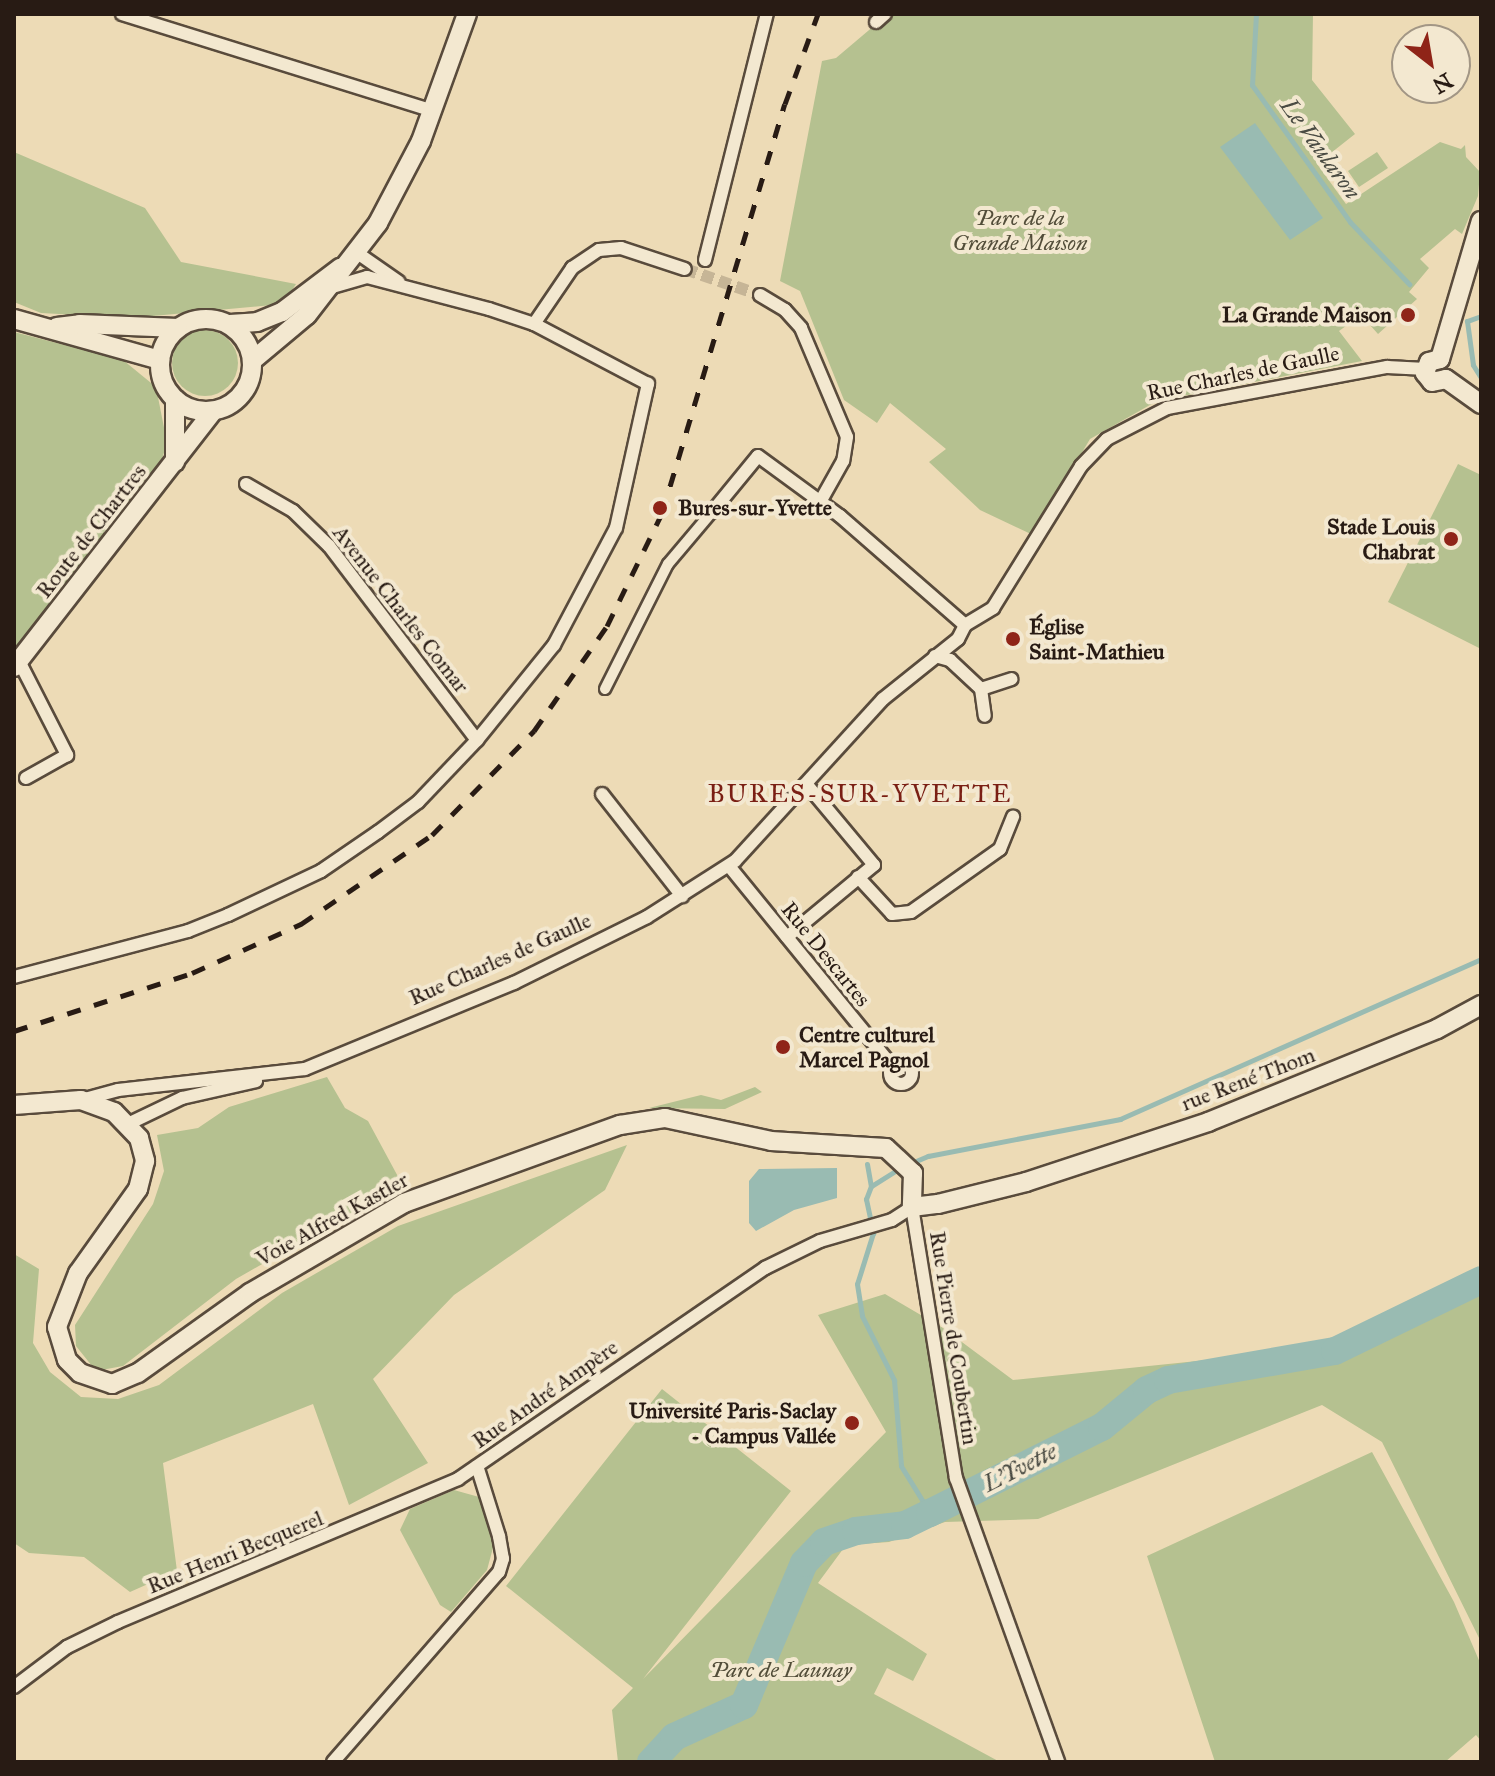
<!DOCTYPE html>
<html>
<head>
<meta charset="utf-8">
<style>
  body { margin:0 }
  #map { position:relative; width:1495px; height:1776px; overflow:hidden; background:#eddbb6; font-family:"IM FELL Great Primer",serif }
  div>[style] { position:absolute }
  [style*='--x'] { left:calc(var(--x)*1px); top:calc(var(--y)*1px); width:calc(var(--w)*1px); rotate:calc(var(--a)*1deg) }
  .green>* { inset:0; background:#b5c190 }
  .round { border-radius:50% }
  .water>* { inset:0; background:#99bbb2 }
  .stream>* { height:5px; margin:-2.5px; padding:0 2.5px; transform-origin:2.5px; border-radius:2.5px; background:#99bbb2 }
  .river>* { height:28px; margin:-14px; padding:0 14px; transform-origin:14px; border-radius:14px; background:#99bbb2 }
  .minor-tunnel>* { height:12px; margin-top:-6px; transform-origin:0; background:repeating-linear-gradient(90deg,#c6b596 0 12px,transparent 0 18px) }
  .roads { filter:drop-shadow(2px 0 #594b3c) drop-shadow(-2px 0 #594b3c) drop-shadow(0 2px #594b3c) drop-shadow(0 -2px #594b3c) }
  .pedestrian>* { height:10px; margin:-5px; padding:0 5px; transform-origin:5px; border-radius:5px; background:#f3e8d0 }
  .minor>* { height:12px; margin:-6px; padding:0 6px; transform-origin:6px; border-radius:6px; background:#f3e8d0 }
  .minor>.ring { margin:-6px; padding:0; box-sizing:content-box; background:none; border:12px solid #f3e8d0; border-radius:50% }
  .secondary>* { height:18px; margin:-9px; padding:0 9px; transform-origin:9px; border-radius:9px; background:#f3e8d0 }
  .secondary>.ring { margin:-9px; padding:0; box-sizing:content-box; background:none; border:18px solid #f3e8d0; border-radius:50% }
  .rail>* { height:5px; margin-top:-2.5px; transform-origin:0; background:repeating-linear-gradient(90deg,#281b14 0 14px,transparent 0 28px) }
  .dots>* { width:22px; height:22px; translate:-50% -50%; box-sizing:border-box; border:4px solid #f3e8d0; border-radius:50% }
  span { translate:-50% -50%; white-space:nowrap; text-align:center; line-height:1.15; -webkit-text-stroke:8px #f3e8d0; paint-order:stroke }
  .park-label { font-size:22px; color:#524d39; font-style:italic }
  .poi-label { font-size:22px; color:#281b14; font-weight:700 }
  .right { translate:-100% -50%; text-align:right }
  .left { translate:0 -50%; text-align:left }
  .street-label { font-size:22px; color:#281b14 }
  .water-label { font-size:24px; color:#4a4b43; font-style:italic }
  .quarter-label { font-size:26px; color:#7a1f14; letter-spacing:2px }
  .frame { position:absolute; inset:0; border:16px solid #281b14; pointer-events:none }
  .north { position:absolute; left:1391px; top:24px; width:80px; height:80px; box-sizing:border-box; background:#f3e8d0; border:2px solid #a29685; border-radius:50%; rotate:149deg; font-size:22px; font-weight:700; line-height:32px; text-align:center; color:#281b14 }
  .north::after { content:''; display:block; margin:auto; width:28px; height:36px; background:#8f2418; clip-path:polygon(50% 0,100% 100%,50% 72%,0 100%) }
</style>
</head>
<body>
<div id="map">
  <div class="green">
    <div style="clip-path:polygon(888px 14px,1313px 14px,1312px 80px,1355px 134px,1317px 164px,1346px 204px,1440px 142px,1461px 149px,1465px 145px,1466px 157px,1480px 172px,1478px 196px,1462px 234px,1455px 229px,1420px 259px,1429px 268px,1409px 292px,1417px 299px,1378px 334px,1361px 315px,1339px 331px,1362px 361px,1157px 401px,1090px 439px,1033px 535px,980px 510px,929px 462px,946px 449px,890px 403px,877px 423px,844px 400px,800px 291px,780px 281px,822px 61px,836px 58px)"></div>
    <div style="clip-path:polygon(14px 152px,145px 208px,181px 262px,296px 284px,283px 304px,131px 318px,41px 313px,14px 302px)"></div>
    <div style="clip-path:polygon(1377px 152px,1388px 168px,1359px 187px,1348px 171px)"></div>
    <div class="round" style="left:172px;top:330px;width:66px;height:66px"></div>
    <div style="clip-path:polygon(14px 332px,123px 360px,156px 387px,167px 443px,157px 475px,14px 656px)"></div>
    <div style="clip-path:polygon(1458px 464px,1481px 475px,1481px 649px,1388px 602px)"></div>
    <div style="clip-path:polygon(327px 1077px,345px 1108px,368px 1121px,402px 1184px,236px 1279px,123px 1366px,96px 1371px,76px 1346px,75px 1325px,153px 1204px,164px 1171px,157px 1135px,198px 1128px,229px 1107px)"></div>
    <div style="clip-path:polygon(755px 1087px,762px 1092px,725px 1109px,649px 1108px,701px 1095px,721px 1100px)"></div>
    <div style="clip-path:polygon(627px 1145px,605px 1190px,454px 1295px,373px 1379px,428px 1463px,349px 1505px,313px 1404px,163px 1463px,177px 1571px,130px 1592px,84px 1557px,29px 1553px,14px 1543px,14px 1254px,39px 1269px,33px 1343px,50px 1372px,81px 1397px,118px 1399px,159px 1385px,282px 1293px,398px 1226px)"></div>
    <div style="clip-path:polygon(1481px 1288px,1481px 1642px,1382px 1442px,1322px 1405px,1038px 1519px,945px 1522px,889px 1542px,846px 1545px,818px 1583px,927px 1654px,913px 1681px,887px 1668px,874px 1694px,1000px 1762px,618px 1762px,612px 1710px,633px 1688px,506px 1586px,662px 1389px,791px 1491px,643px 1679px,886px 1432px,818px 1315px,885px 1294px,943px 1328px,1013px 1380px,1370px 1343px)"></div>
    <div style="clip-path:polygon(1372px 1452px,1454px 1602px,1481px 1665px,1481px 1741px,1476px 1735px,1445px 1762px,1215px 1762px,1147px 1556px)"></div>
    <div style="clip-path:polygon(454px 1490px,479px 1497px,494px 1544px,487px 1570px,451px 1612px,440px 1605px,400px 1530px,410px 1509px)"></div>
  </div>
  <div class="water">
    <div style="clip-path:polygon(1255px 123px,1323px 218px,1290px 240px,1220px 147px)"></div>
    <div style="clip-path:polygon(837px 1168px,837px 1198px,794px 1210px,756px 1231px,749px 1223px,749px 1181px,759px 1169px)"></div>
  </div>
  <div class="stream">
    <div style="--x:1256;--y:14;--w:71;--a:93.2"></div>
    <div style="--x:1252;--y:85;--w:168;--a:54.4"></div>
    <div style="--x:1350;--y:222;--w:86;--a:46.4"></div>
    <div style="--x:1481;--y:316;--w:15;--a:160"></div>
    <div style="--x:1467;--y:321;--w:44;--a:82.2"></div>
    <div style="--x:1473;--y:365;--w:15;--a:58"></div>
    <div style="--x:867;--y:1164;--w:22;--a:80"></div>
    <div style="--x:909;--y:1164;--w:21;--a:-23"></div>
    <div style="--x:928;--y:1156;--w:196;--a:-10.9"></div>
    <div style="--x:1120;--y:1119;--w:395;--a:-23.9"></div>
    <div style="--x:900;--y:1168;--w:34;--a:148"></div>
    <div style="--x:871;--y:1186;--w:14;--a:111"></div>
    <div style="--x:866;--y:1199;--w:35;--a:78"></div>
    <div style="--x:873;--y:1233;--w:53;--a:107.4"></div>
    <div style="--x:857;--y:1284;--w:32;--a:81"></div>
    <div style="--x:862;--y:1316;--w:72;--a:63.4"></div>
    <div style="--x:894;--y:1380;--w:86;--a:85.3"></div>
    <div style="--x:901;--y:1466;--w:55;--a:58.3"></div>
  </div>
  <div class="river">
    <div style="--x:651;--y:1762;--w:34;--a:-47"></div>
    <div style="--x:674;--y:1737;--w:77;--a:-24.6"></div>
    <div style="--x:744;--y:1705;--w:154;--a:-67.1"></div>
    <div style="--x:804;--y:1563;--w:29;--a:-46"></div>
    <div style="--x:824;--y:1542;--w:34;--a:-19"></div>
    <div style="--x:856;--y:1531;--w:49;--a:-7"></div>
    <div style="--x:905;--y:1525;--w:28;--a:-26"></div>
    <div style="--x:930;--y:1513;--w:192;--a:-26.6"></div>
    <div style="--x:1102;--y:1427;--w:58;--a:-39.4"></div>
    <div style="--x:1147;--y:1390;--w:23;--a:-25"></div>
    <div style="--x:1168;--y:1380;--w:169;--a:-9.9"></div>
    <div style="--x:1335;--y:1351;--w:162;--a:-25.9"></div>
  </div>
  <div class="minor-tunnel">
    <div style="--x:685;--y:269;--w:79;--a:19.1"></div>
  </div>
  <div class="roads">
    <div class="pedestrian">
      <div style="--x:605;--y:689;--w:140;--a:-63.3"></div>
      <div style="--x:668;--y:564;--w:68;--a:-49.8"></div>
    </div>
    <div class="minor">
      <div style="--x:122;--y:14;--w:326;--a:17.3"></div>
      <div style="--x:876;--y:22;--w:12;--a:-42"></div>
      <div style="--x:356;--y:252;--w:52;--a:34.9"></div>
      <div style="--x:705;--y:260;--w:254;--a:-75.9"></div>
      <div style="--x:760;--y:295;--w:29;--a:31"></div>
      <div style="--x:785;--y:310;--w:24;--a:48"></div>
      <div style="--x:801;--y:328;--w:118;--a:67.1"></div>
      <div style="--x:847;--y:437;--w:24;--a:99"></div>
      <div style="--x:843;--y:461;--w:47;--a:119.3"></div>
      <div style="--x:534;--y:324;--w:68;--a:-55.8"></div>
      <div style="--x:572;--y:268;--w:32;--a:-34"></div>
      <div style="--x:599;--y:250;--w:22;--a:-5"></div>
      <div style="--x:621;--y:248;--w:67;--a:18.2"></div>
      <div style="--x:246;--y:484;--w:54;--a:29.9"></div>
      <div style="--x:293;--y:511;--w:50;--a:44.2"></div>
      <div style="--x:329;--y:546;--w:244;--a:52.7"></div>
      <div style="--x:712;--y:512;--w:72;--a:-50.6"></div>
      <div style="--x:758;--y:456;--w:102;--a:36.2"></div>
      <div style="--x:840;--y:516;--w:166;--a:41.1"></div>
      <div style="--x:935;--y:656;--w:16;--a:15"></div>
      <div style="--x:950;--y:660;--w:42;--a:43.1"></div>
      <div style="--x:19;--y:661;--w:106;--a:62.9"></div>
      <div style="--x:67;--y:755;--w:47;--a:150.7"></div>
      <div style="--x:981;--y:689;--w:32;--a:-18"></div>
      <div style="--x:981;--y:689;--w:27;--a:82"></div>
      <div style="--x:602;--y:794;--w:130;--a:51.9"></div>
      <div style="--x:729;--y:866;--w:259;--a:50.8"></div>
      <div style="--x:858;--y:877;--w:50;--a:47.4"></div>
      <div style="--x:892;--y:914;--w:19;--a:-6"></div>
      <div style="--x:911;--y:912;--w:109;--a:-35.3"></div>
      <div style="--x:1000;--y:849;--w:35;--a:-68"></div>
      <div style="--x:787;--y:937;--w:113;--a:-39.6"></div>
      <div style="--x:874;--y:865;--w:104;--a:-129.9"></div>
      <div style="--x:14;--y:977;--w:180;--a:-14.8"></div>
      <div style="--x:188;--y:931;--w:43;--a:-21.8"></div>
      <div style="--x:228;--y:915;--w:103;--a:-25.3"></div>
      <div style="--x:321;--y:871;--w:69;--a:-34.4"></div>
      <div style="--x:378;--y:832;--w:50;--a:-36.9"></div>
      <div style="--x:418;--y:802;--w:86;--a:-46.4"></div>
      <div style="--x:477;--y:740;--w:122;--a:-51"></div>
      <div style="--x:554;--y:645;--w:132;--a:-62.1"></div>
      <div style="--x:616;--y:528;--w:148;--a:-77.5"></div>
      <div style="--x:648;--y:384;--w:129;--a:-152.2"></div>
      <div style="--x:534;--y:324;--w:47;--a:-161.6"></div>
      <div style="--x:489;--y:309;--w:126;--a:-165.3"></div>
      <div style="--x:367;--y:277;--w:36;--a:164"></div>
      <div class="ring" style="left:890px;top:1062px;width:10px;height:10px"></div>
      <div style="--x:81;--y:1100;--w:38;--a:-15"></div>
      <div style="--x:118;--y:1090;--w:188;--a:-6.4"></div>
      <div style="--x:305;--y:1069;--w:226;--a:-22.4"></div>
      <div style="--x:514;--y:983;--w:148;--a:-26.4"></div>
      <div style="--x:647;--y:917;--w:104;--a:-32.5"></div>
      <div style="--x:735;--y:861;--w:219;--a:-47.6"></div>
      <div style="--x:883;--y:699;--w:96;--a:-38.7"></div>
      <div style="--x:958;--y:639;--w:16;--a:-63"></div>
      <div style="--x:965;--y:625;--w:33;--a:-31"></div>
      <div style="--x:993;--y:608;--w:167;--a:-58.2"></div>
      <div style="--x:1081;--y:466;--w:37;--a:-46"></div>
      <div style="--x:1107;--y:439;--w:68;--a:-27.3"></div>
      <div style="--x:1167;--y:408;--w:224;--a:-10.6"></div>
      <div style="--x:1387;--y:367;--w:39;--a:3"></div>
      <div style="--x:130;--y:1123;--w:58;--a:-25.7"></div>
      <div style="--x:182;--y:1098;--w:76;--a:-12.9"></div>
      <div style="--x:14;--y:1687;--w:66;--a:-37"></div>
      <div style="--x:67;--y:1647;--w:57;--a:-26.1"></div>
      <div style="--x:118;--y:1622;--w:369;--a:-22.8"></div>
      <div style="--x:458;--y:1479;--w:373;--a:-34.5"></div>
      <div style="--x:765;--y:1268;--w:61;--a:-26.1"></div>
      <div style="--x:820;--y:1241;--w:75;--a:-16.3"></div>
      <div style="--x:892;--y:1220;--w:24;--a:-33"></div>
      <div style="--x:912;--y:1207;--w:275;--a:80.8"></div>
      <div style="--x:956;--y:1478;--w:302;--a:70.2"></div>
      <div style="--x:333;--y:1762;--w:252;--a:-48.9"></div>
      <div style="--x:499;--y:1572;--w:14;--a:-73"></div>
      <div style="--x:503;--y:1559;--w:23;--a:-100"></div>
      <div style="--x:499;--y:1536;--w:73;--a:-107.4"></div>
    </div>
    <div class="secondary">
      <div class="ring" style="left:160px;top:319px;width:74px;height:74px"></div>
      <div style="--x:14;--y:319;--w:152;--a:15.7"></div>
      <div style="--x:230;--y:324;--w:27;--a:-4"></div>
      <div style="--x:257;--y:322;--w:27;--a:-22"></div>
      <div style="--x:282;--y:312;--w:73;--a:-37.2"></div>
      <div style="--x:57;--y:327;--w:23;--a:-7"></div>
      <div style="--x:80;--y:324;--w:98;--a:2.3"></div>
      <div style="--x:1440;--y:359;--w:144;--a:-73.5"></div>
      <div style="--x:1440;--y:359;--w:11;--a:165"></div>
      <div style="--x:1429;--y:362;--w:12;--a:110"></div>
      <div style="--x:1425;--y:373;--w:11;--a:52"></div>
      <div style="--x:1432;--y:382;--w:14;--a:-12"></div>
      <div style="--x:253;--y:360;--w:70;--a:-39.8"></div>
      <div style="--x:307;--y:315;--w:116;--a:-52.3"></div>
      <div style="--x:378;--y:223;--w:93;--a:-62.3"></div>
      <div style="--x:421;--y:141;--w:135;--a:-70.1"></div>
      <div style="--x:1446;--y:379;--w:43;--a:35.5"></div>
      <div style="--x:175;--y:399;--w:63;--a:90"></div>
      <div style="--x:14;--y:667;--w:324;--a:-52.1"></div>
      <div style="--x:14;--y:1105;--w:67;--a:-4.3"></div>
      <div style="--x:81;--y:1100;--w:35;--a:20"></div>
      <div style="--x:114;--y:1112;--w:36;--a:46"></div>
      <div style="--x:139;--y:1138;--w:24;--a:75"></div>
      <div style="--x:145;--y:1161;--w:29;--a:104"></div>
      <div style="--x:138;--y:1189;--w:103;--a:125.5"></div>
      <div style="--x:78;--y:1273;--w:58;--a:111.3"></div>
      <div style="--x:57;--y:1327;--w:34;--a:73"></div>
      <div style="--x:67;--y:1360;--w:18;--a:45"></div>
      <div style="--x:80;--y:1373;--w:34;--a:19"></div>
      <div style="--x:112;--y:1384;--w:28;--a:-23"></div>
      <div style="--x:138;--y:1373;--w:138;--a:-35.5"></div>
      <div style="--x:250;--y:1293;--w:178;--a:-30.3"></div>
      <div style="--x:404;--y:1203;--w:230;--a:-19.9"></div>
      <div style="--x:620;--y:1125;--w:46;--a:-8.8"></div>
      <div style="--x:665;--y:1118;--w:108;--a:12.2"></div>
      <div style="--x:771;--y:1141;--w:115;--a:3.5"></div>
      <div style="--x:886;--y:1148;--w:37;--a:43"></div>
      <div style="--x:913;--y:1173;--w:34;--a:92"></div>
      <div style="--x:912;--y:1207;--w:26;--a:-7"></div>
      <div style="--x:938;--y:1204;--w:91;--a:-14"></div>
      <div style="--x:1026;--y:1182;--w:192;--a:-18.2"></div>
      <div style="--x:1208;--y:1122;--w:247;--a:-22.1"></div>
      <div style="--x:1437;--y:1029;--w:50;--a:-28.6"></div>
    </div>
  </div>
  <div class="rail">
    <div style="--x:14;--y:1031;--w:187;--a:-18"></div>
    <div style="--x:192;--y:973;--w:120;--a:-24.2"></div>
    <div style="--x:301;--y:924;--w:158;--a:-34.2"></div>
    <div style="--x:432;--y:835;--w:146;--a:-45.6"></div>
    <div style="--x:534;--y:731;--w:128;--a:-55.2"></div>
    <div style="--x:607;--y:626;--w:126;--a:-64"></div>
    <div style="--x:662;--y:513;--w:427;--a:-73.3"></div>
    <div style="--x:785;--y:104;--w:96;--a:-69.9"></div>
  </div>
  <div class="dots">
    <div style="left:1408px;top:315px;background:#8f2418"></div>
    <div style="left:660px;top:508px;background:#8f2418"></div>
    <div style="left:1451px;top:539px;background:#8f2418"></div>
    <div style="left:1013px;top:639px;background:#8f2418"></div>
    <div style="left:783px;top:1047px;background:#8f2418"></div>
    <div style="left:852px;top:1423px;background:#8f2418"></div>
  </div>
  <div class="park-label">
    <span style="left:1020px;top:230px">Parc de la<br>Grande Maison</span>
    <span style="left:781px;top:1670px">Parc de Launay</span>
  </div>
  <div class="poi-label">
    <span class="right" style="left:1392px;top:315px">La Grande Maison</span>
    <span class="left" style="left:678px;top:508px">Bures-sur-Yvette</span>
    <span class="right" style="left:1435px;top:539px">Stade Louis<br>Chabrat</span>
    <span class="left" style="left:1029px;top:639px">Église<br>Saint-Mathieu</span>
    <span class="left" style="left:799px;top:1047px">Centre culturel<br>Marcel Pagnol</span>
    <span class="right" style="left:836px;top:1423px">Université Paris-Saclay<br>- Campus Vallée</span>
  </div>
  <div class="street-label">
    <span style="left:1243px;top:373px;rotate:-12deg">Rue Charles de Gaulle</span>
    <span style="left:91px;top:531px;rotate:-52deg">Route de Chartres</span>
    <span style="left:401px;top:609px;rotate:52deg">Avenue Charles Comar</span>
    <span style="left:826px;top:954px;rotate:51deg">Rue Descartes</span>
    <span style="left:500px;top:959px;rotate:-24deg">Rue Charles de Gaulle</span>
    <span style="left:1248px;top:1079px;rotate:-21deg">rue René Thom</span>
    <span style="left:332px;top:1219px;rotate:-29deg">Voie Alfred Kastler</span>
    <span style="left:954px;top:1338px;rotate:81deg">Rue Pierre de Coubertin</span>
    <span style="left:545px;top:1394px;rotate:-35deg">Rue André Ampère</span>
    <span style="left:235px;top:1552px;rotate:-22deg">Rue Henri Becquerel</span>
  </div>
  <div class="water-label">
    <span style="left:1320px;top:149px;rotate:54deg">Le Vaularon</span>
    <span style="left:1020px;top:1468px;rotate:-27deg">L'Yvette</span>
  </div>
  <div class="quarter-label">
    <span style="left:860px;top:794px">BURES-SUR-YVETTE</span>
  </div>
  <div class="frame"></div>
  <div class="north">N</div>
</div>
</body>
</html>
